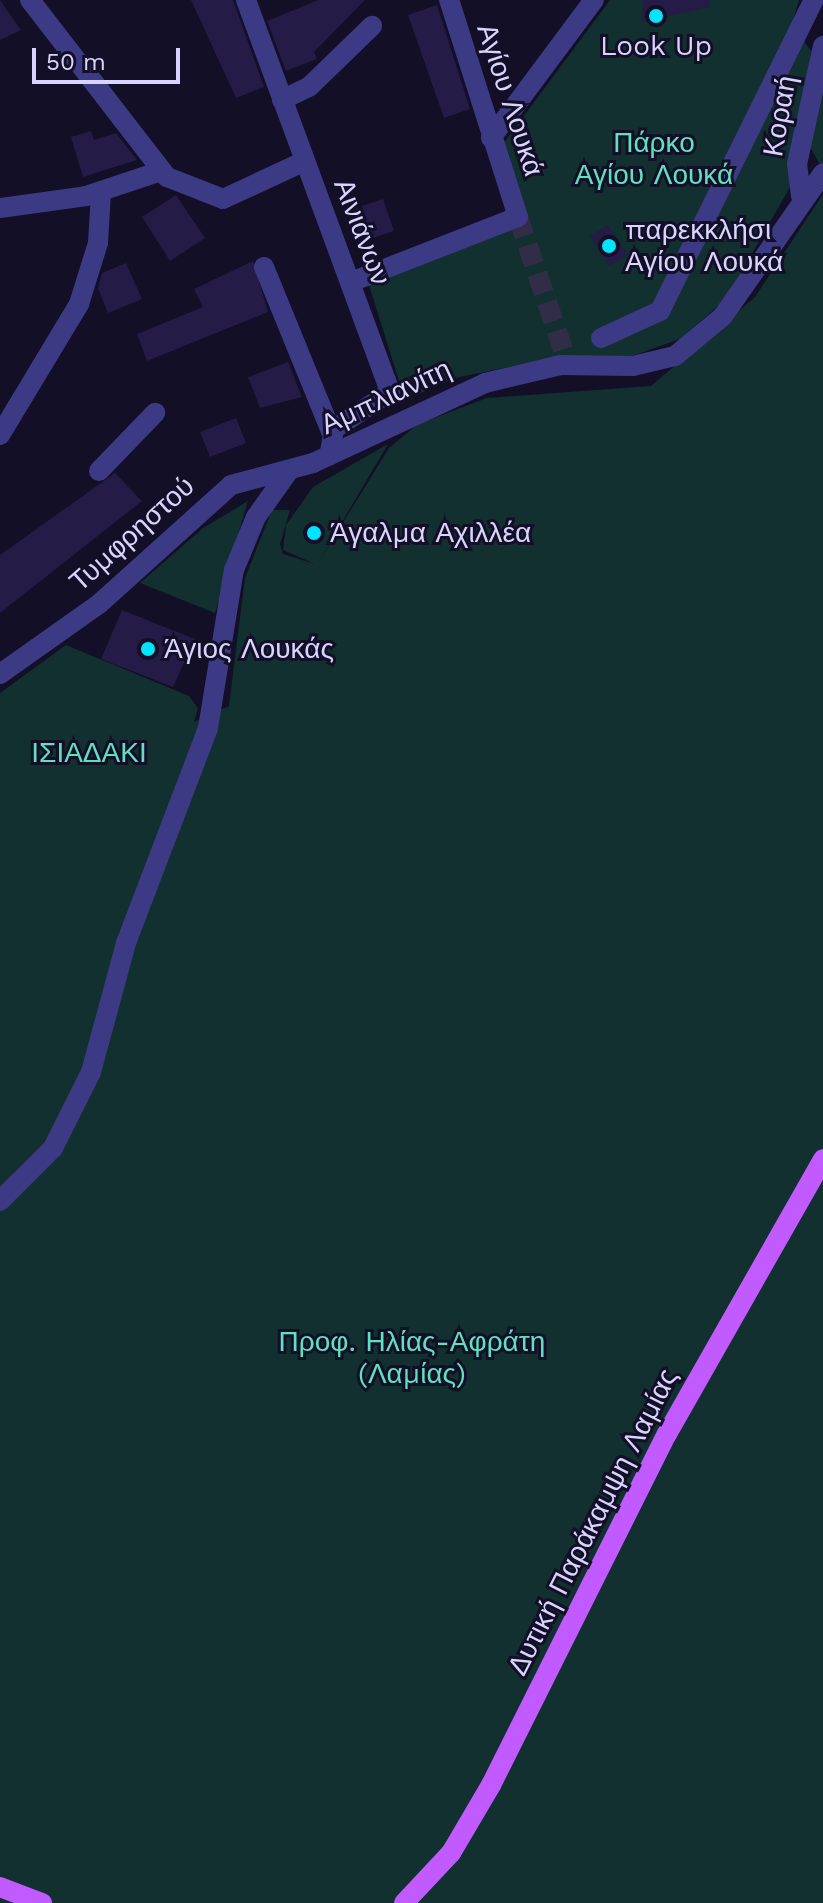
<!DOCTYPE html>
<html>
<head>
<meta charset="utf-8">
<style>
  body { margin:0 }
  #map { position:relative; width:823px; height:1903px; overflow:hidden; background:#130f26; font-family:"Work Sans",sans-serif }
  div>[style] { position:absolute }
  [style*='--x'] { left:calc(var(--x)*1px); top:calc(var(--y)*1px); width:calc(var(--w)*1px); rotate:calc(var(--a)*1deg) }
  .green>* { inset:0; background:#12302f }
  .building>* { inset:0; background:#241b47 }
  .minor-tunnel>* { height:20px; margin-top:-10px; transform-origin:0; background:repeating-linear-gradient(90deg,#312d47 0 20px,transparent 0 30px) }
  .minor>* { height:20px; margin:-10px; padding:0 10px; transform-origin:10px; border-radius:10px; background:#3d3a85 }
  .major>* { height:20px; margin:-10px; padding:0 10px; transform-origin:10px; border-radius:10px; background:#c25bff }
  .dots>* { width:22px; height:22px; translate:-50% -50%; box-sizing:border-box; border:4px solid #130f26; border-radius:50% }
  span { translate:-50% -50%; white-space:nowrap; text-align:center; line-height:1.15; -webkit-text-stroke:6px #130f26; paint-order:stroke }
  .poi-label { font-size:28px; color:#d9d4ff }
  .left { translate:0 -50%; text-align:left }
  .street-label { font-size:28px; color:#d9d4ff }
  .park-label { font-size:28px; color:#5fe0c0 }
  .scale { position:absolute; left:32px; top:48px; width:148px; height:36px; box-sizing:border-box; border:4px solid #d9d4ff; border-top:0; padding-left:10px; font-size:24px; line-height:28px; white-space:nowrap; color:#d9d4ff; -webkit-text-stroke:6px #130f26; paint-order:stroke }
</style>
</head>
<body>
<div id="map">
  <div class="green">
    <div style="clip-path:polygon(610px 0,799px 0,792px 24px,811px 51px,790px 187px,727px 298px,680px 339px,632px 356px,557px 357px,455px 378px,405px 400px,368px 282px,529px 220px,503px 144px)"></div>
    <div style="clip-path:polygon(823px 87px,823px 170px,809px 145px)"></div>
    <div style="clip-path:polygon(823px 194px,823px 1903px,0 1903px,0 693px,66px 645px,189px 696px,198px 708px,194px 722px,229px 706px,245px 578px,272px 510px,290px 510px,280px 544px,283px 554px,315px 564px,283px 550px,286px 525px,313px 487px,388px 444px,318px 563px,389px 448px,418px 424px,487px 398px,651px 386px,755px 297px)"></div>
    <div style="clip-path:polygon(248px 501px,215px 613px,140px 583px,203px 528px)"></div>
  </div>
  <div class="building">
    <div style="clip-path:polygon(0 0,21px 30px,0 40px)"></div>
    <div style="clip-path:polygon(191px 0,233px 0,264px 87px,236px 98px)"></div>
    <div style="clip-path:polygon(318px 0,365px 0,314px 52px,317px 59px,286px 71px,267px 21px)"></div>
    <div style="clip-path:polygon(643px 0,710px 0,710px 7px,642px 22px)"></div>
    <div style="clip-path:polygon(437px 5px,470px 109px,444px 118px,408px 15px)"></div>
    <div style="clip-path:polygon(91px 131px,94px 140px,116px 133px,137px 160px,83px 177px,71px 137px)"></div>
    <div style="clip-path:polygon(176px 195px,205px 238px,170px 261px,142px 217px)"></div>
    <div style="clip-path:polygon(383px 199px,394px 231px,358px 243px,347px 211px)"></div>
    <div style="clip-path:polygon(608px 225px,628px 255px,609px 266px,590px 236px)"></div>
    <div style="clip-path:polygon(253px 261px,268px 312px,147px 361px,137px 334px,203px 307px,194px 289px)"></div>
    <div style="clip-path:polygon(126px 263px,142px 299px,108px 313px,98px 288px,102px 273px)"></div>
    <div style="clip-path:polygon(288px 362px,302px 397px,260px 408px,248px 377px)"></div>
    <div style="clip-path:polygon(236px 418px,246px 443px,210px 457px,200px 432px)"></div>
    <div style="clip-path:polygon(115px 473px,142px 501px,0 613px,0 555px)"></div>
    <div style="clip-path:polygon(122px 610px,195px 639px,173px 687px,101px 659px)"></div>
  </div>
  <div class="minor-tunnel">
    <div style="--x:518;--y:217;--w:155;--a:71.2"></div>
  </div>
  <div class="minor">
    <div style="--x:30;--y:0;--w:224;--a:52.3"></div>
    <div style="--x:167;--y:177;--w:60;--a:21.4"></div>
    <div style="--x:223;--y:199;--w:90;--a:-24.9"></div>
    <div style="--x:246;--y:0;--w:418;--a:69.8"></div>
    <div style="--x:390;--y:392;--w:67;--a:146.5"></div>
    <div style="--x:334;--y:429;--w:27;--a:100"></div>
    <div style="--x:282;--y:100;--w:30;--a:-26"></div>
    <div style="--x:309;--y:87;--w:88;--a:-44.1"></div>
    <div style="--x:491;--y:138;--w:172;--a:-53.3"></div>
    <div style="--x:801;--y:196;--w:32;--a:-97"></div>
    <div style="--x:797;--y:164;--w:121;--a:-77.6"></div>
    <div style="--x:0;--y:208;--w:87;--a:-7.9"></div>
    <div style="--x:86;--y:196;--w:76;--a:-18.4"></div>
    <div style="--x:264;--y:267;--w:177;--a:67.8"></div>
    <div style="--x:351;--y:282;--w:179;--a:-21.3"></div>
    <div style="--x:518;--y:217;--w:228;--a:-107.6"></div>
    <div style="--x:601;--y:338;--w:65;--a:-24.6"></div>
    <div style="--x:660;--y:311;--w:347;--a:-63.7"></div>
    <div style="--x:0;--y:435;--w:153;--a:-58.9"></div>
    <div style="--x:79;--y:304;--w:64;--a:-72.7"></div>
    <div style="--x:98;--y:243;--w:50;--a:-86.6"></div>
    <div style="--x:99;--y:471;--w:81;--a:-46"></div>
    <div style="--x:0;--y:674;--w:121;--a:-35.3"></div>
    <div style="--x:99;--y:604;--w:178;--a:-42"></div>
    <div style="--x:231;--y:485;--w:85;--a:-15"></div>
    <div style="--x:313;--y:463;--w:190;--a:-24.9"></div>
    <div style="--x:485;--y:383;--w:78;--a:-13.3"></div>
    <div style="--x:561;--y:365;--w:72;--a:0.8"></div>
    <div style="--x:633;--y:366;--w:43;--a:-13.4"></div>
    <div style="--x:675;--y:356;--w:62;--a:-39.8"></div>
    <div style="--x:723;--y:316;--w:174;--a:-55"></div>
    <div style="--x:0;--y:1201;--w:75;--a:-45"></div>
    <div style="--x:53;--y:1148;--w:85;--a:-63.4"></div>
    <div style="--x:91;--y:1072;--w:134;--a:-74.8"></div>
    <div style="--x:126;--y:943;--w:230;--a:-69.1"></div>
    <div style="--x:208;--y:728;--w:160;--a:-80.7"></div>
    <div style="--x:234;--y:570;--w:57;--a:-67.5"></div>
    <div style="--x:256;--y:517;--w:55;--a:-54.6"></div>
  </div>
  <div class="major">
    <div style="--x:0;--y:1887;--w:45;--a:20.9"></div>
    <div style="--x:404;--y:1903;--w:69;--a:-46.8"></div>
    <div style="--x:451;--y:1853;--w:79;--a:-59.5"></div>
    <div style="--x:491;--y:1785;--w:393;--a:-63.4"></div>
    <div style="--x:667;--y:1434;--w:316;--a:-60.4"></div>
  </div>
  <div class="dots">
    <div style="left:656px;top:16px;background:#00e5ff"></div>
    <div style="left:609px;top:246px;background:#00e5ff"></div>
    <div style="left:314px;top:533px;background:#00e5ff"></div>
    <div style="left:148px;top:649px;background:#00e5ff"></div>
  </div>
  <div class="poi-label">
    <span style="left:656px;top:46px">Look Up</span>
    <span class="left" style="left:625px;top:246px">παρεκκλήσι<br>Αγίου Λουκά</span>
    <span class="left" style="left:330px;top:533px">Άγαλμα Αχιλλέα</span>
    <span class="left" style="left:164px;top:649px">Άγιος Λουκάς</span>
  </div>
  <div class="street-label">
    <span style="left:510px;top:100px;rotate:72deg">Αγίου Λουκά</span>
    <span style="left:780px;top:116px;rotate:-80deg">Κοραή</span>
    <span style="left:362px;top:232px;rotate:69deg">Αινιάνων</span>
    <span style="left:386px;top:397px;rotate:-25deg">Αμπλιανίτη</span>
    <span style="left:132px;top:534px;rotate:-42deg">Τυμφρηστού</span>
    <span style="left:593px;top:1522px;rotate:-63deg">Δυτική Παράκαμψη Λαμίας</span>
  </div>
  <div class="park-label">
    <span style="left:654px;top:159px">Πάρκο<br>Αγίου Λουκά</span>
    <span style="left:89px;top:753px">ΙΣΙΑΔΑΚΙ</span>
    <span style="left:412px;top:1358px">Προφ. Ηλίας-Αφράτη<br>(Λαμίας)</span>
  </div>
  <div class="scale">50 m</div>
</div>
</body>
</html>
